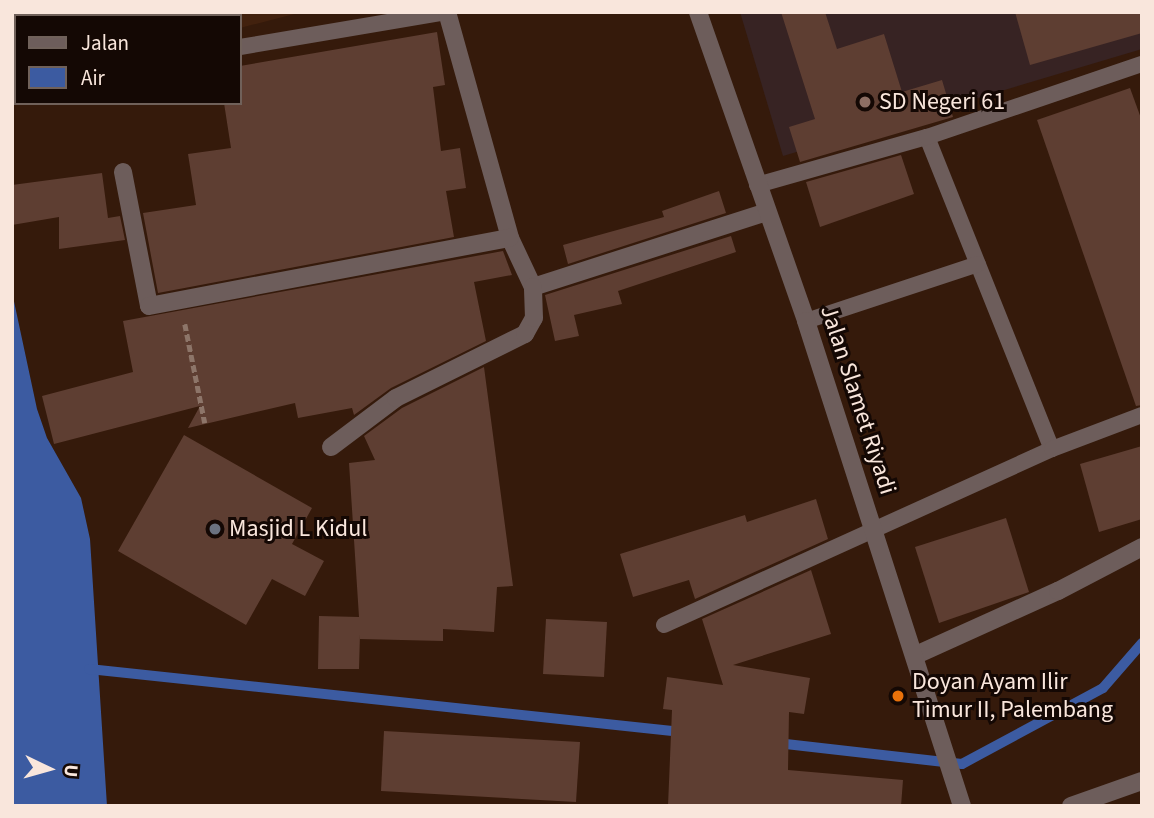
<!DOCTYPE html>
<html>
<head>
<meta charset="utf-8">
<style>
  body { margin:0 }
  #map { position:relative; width:1154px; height:818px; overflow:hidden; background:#351a0b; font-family:"Source Sans 3",sans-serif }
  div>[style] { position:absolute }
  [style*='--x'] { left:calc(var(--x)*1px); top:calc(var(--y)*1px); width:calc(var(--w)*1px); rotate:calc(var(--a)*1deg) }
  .built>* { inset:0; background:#42210e }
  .education>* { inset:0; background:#372323 }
  .water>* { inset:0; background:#3c5ba1 }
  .stream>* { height:10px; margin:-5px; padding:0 5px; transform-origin:5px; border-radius:5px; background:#3c5ba1 }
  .building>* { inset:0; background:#5e3e32 }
  .path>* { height:4.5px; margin-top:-2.25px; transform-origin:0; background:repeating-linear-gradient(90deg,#8d7569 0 7px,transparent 0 10.5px) }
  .service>* { height:16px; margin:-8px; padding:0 8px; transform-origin:8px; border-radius:8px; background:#6d5d5b }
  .minor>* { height:18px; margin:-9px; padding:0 9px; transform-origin:9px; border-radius:9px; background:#6d5d5b }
  .tertiary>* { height:18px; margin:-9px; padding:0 9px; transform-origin:9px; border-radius:9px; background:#6d5d5b }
  .dots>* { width:19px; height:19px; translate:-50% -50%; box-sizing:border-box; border:4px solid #140804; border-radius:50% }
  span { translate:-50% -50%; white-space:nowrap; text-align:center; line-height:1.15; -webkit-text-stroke:6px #140804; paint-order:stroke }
  .poi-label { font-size:24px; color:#f9e6dc }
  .left { translate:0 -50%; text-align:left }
  .street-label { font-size:24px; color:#f9e6dc }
  .frame { position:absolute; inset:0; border:14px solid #f9e6dc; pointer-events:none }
  .legend { position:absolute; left:14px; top:14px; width:228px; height:91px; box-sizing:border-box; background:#140804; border:2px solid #70615a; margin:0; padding:9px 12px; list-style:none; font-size:21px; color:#f9e6dc }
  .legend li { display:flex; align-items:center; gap:14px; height:35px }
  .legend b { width:35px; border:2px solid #70615a }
  .north { position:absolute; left:14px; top:734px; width:70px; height:70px; -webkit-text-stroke:5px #140804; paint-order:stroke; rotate:95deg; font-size:19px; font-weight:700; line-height:28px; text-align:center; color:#f9e6dc }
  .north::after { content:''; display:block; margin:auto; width:24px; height:32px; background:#f9e6dc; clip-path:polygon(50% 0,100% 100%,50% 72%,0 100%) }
</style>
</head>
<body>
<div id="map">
  <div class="built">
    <div style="clip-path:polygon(12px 12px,302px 12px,240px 28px,240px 16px,16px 16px,12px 86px)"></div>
  </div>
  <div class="education">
    <div style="clip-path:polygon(740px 12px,1142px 12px,1142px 49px,783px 156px)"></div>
  </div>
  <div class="water">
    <div style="clip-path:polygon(12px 292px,37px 409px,47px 438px,81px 498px,90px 539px,107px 806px,12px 806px)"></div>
  </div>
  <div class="stream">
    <div style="--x:89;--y:669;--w:596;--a:6.06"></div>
    <div style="--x:777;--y:743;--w:186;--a:6.5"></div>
    <div style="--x:962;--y:764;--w:160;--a:-28.3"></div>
    <div style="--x:1103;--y:688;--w:60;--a:-49.1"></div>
  </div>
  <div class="building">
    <div style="clip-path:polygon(781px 12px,825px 12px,837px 49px,884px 34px,902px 92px,942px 80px,953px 117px,800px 162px,789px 127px,815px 119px)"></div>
    <div style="clip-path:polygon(1015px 12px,1142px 12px,1142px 33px,1030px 65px)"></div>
    <div style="clip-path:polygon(437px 32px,445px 85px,433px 87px,441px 151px,460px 148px,466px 188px,446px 191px,454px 237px,158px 293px,143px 213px,196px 205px,188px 154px,231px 148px,224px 103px,240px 103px,240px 66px)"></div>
    <div style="clip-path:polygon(1130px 88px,1142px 121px,1142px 405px,1136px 406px,1037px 120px)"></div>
    <div style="clip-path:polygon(901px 155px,914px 194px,820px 227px,806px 182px)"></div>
    <div style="clip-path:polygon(102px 173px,108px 218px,120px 216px,125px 240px,59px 249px,59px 217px,12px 225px,12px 185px)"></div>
    <div style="clip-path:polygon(719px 191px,726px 213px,568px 264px,563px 245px,664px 217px,662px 211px)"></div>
    <div style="clip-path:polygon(731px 236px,736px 252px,618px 291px,622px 304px,574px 315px,579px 336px,555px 341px,545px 295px)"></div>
    <div style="clip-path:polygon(503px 251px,512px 275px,474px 282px,486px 341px,391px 388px,354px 415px,352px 408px,298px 418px,295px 403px,188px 428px,200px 406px,54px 444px,42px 396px,133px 372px,123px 321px)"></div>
    <div style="clip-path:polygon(484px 367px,513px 586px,497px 587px,494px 632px,443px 629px,443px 641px,360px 639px,360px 634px,359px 669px,318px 669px,319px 616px,359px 617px,349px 463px,375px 460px,364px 436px,402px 408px)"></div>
    <div style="clip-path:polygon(184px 435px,312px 508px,292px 544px,324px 561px,305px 596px,272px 579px,246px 625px,118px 551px)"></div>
    <div style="clip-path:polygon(1142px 446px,1142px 519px,1099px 532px,1080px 464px)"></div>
    <div style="clip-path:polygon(816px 499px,828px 539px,695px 599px,689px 580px,633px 597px,620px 554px,745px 515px,747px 522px)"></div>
    <div style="clip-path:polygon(1006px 518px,1029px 592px,939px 623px,915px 547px)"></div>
    <div style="clip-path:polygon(811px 570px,831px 634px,733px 665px,810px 678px,804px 714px,789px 712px,788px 770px,903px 780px,901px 806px,668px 806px,672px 710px,663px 709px,667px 677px,723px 685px,702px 619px)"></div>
    <div style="clip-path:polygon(546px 619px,607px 622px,604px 677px,543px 674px)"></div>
    <div style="clip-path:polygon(384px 731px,580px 742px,576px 802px,381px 791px)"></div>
  </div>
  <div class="path">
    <div style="--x:185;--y:324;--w:101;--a:78.6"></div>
  </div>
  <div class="service">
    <div style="--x:240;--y:47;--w:209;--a:-9.6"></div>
    <div style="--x:12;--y:94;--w:4;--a:-14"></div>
    <div style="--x:927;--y:137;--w:336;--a:68.2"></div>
    <div style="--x:757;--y:185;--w:177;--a:-15.8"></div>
    <div style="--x:927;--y:137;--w:227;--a:-18.8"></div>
    <div style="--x:806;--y:321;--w:181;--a:-18.3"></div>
    <div style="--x:664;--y:625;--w:426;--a:-24.4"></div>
    <div style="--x:1052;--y:449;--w:96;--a:-20.7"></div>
  </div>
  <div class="minor">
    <div style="--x:447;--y:12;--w:235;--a:74.4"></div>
    <div style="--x:510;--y:238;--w:54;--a:64.9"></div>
    <div style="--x:533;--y:287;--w:246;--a:-17.8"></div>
    <div style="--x:123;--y:172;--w:136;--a:79"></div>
    <div style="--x:149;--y:306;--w:367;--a:-10.7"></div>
    <div style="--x:331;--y:447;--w:81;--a:-37"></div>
    <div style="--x:396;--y:398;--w:144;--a:-26.4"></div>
    <div style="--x:525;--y:334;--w:18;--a:-61"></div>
    <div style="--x:534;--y:318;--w:31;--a:-92"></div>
    <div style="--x:916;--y:655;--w:156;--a:-24.3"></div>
    <div style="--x:1058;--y:591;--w:95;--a:-27.6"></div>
    <div style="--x:1071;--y:806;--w:75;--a:-19.4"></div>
  </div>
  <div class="tertiary">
    <div style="--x:698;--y:12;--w:327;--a:70.7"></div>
    <div style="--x:806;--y:321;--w:509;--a:72.17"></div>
  </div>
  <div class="dots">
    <div style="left:865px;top:102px;background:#8d6e63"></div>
    <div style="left:215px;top:529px;background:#6b7280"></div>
    <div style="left:898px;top:696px;background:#e8710a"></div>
  </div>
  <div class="poi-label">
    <span class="left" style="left:879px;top:102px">SD Negeri 61</span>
    <span class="left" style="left:229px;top:529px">Masjid L Kidul</span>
    <span class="left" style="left:912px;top:696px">Doyan Ayam Ilir<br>Timur II, Palembang</span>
  </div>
  <div class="street-label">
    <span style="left:858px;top:400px;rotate:72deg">Jalan Slamet Riyadi</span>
  </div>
  <div class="frame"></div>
  <ul class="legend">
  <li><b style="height:9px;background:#6d5d5b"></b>Jalan</li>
  <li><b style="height:19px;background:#3c5ba1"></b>Air</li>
  </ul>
  <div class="north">U</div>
</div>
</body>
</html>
